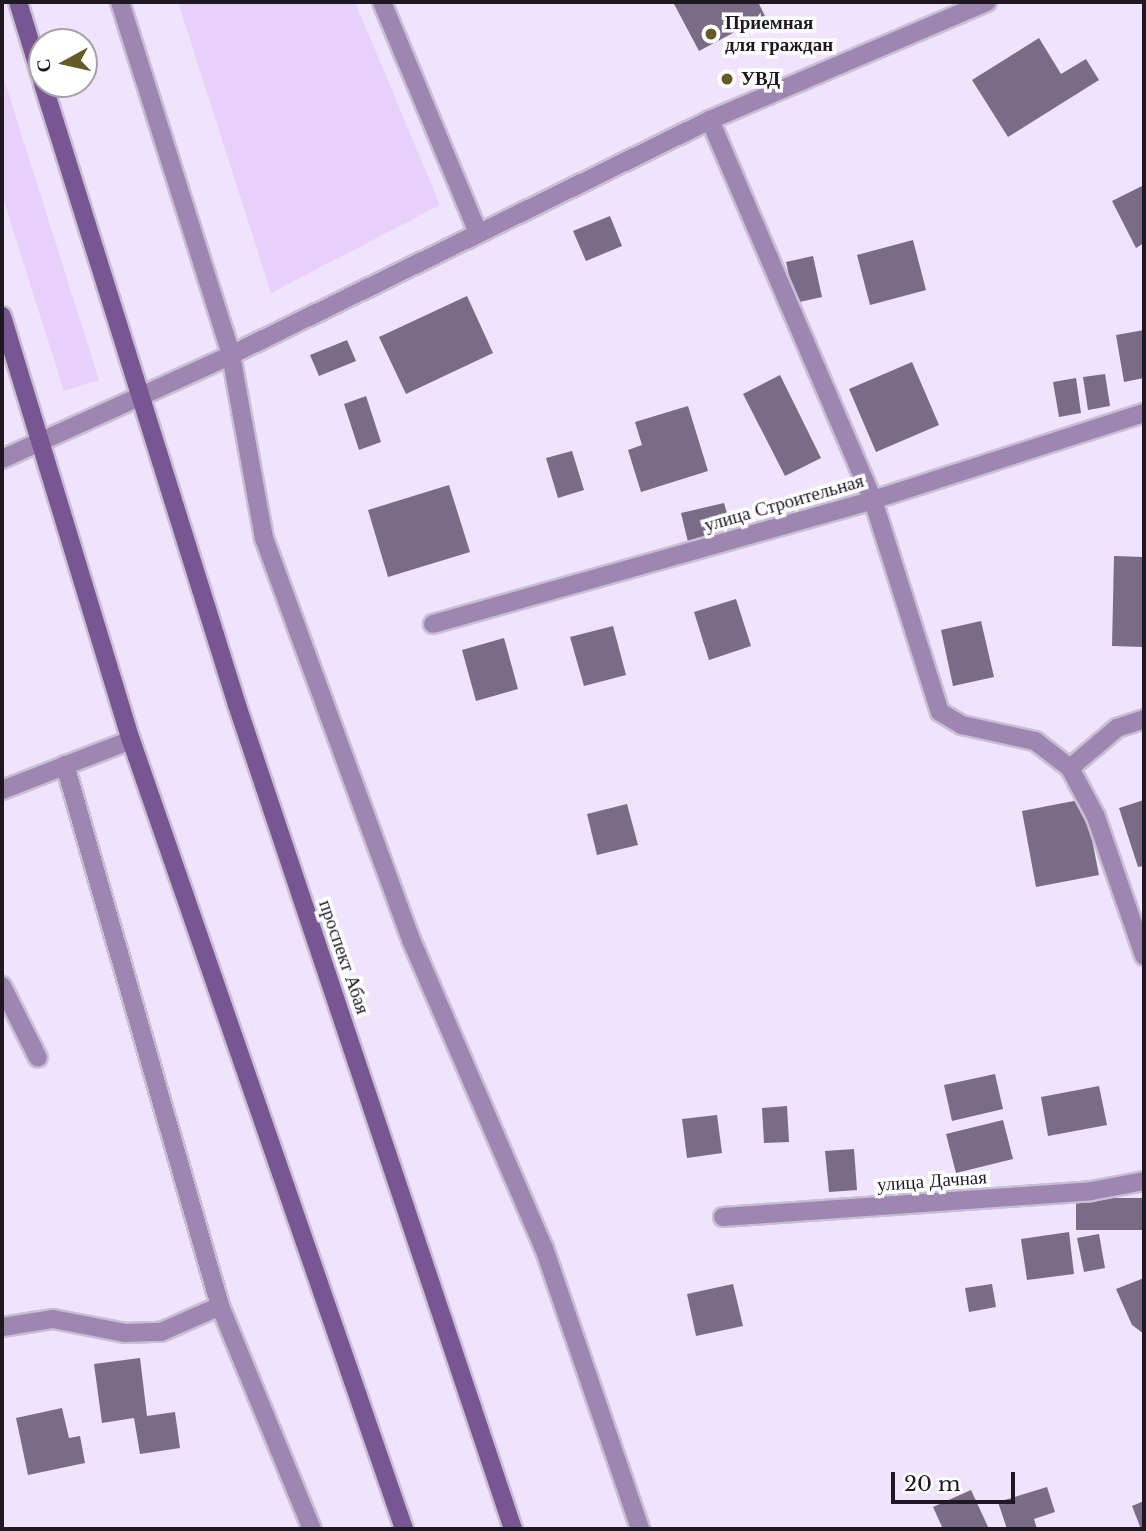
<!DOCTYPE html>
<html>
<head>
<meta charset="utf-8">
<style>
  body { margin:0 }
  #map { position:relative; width:1146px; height:1531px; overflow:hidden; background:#f0e3fc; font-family:"Libre Baskerville",serif }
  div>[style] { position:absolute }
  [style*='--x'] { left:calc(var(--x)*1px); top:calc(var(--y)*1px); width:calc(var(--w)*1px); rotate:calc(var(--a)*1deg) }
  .green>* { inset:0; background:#e7d0fa }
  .building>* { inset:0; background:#7a6b86 }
  .roads { filter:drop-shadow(2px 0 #cabed5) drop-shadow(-2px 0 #cabed5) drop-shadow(0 2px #cabed5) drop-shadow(0 -2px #cabed5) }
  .service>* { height:18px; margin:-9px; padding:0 9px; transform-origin:9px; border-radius:9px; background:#9d86af }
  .minor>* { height:18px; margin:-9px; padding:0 9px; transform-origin:9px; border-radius:9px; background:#9d86af }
  .tertiary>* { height:18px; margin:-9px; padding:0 9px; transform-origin:9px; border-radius:9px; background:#9d86af }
  .secondary>* { height:18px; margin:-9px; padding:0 9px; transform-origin:9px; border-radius:9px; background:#785691 }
  .dots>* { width:19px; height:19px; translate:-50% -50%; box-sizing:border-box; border:4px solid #fff; border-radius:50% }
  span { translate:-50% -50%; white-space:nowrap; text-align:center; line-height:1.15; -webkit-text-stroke:7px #fff; paint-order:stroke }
  .poi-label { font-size:19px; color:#1e1823; font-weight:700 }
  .left { translate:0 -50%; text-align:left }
  .street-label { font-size:19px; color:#1e1823 }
  .frame { position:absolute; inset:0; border:4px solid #1e1823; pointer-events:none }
  .north { position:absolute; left:28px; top:28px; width:70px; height:70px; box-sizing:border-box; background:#fff; border:2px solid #a5a3a7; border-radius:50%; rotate:262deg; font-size:19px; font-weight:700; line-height:28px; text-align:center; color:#1e1823 }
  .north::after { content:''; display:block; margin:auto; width:24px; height:32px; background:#645b27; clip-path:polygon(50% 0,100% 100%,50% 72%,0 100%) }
  .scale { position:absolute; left:891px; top:1472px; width:124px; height:32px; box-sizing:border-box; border:4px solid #1e1823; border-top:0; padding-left:9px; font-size:21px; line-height:24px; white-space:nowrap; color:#1e1823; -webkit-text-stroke:5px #fff; paint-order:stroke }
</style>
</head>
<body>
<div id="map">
  <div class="green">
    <div style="clip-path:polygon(178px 2px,355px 2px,440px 205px,271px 293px)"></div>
    <div style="clip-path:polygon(2px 73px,99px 380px,64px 391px,2px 195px)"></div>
  </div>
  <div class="building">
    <div style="clip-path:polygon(673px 2px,758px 2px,765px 16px,699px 51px)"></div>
    <div style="clip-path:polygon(1039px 38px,1061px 74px,1086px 59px,1099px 80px,1008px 137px,972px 80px)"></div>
    <div style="clip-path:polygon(1144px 185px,1144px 243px,1136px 248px,1112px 201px)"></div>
    <div style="clip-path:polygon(610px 216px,622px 246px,586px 261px,573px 231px)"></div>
    <div style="clip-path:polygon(913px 240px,926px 290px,870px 305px,857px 255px)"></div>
    <div style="clip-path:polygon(813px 256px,822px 297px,795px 303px,786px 262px)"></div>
    <div style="clip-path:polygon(467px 296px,493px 353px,406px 394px,379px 337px)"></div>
    <div style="clip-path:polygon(1144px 330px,1144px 378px,1124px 382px,1116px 335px)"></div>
    <div style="clip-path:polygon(347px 340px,356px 361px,319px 376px,310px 355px)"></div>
    <div style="clip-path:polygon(912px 362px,939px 425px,876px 452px,849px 389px)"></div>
    <div style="clip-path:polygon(1105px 374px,1110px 406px,1088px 410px,1083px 377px)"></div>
    <div style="clip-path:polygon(780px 375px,821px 458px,785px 476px,743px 394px)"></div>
    <div style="clip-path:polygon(1076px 378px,1081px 413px,1059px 417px,1053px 382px)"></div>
    <div style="clip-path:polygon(366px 396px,381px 442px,359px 450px,344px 404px)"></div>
    <div style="clip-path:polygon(688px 406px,708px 471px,641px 492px,628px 450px,642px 445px,635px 422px)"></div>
    <div style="clip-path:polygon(572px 451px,584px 490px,558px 498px,546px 458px)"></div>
    <div style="clip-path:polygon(449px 485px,470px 552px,388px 577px,368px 510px)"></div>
    <div style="clip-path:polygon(724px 503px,732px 531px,688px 542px,681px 513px)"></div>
    <div style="clip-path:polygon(1114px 556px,1144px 557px,1144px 647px,1112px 646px)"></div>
    <div style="clip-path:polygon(736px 599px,751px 646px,709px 660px,694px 612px)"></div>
    <div style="clip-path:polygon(981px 621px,994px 677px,953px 686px,941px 630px)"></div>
    <div style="clip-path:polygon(613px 626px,626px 675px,584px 686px,570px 637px)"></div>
    <div style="clip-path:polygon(504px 638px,518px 689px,476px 701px,462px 650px)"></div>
    <div style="clip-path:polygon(1084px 799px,1099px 875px,1036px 887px,1022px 811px)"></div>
    <div style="clip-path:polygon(1144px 800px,1144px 866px,1138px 867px,1119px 808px)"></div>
    <div style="clip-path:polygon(627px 804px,638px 845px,597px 855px,587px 814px)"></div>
    <div style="clip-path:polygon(995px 1074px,1003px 1109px,952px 1121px,944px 1085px)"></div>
    <div style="clip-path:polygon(1099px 1086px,1107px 1125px,1048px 1136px,1041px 1097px)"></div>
    <div style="clip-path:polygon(787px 1106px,789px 1142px,764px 1143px,762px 1108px)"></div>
    <div style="clip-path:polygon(717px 1115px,722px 1153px,687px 1158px,682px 1119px)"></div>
    <div style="clip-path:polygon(1003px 1120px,1013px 1159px,956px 1173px,946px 1134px)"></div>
    <div style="clip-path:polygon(854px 1149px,857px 1190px,829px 1192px,825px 1151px)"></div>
    <div style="clip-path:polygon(1076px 1198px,1144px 1198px,1144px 1230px,1076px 1230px)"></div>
    <div style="clip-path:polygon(1069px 1232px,1074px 1274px,1027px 1280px,1021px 1239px)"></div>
    <div style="clip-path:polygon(1099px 1234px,1105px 1268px,1084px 1272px,1077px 1238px)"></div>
    <div style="clip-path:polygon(1144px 1278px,1144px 1334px,1132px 1325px,1116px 1289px)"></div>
    <div style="clip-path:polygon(733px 1284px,743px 1326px,696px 1336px,687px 1294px)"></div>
    <div style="clip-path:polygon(992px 1284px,996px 1307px,969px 1312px,965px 1288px)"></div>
    <div style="clip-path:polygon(140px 1358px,147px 1416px,175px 1412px,180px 1448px,140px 1454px,134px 1418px,102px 1423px,94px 1364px)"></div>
    <div style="clip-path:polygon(62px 1408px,69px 1438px,80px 1436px,85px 1463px,28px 1475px,16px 1418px)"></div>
    <div style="clip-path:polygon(1047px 1487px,1055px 1512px,1034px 1519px,1037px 1529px,1007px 1529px,998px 1502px)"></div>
    <div style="clip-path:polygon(971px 1490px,989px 1529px,943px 1529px,933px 1507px)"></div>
    <div style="clip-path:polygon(1144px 1501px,1144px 1529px,1141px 1529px,1132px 1506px)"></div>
  </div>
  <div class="roads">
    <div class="service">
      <div style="--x:382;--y:2;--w:250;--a:67.4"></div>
      <div style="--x:1070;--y:768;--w:62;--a:-40.4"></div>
      <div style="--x:1117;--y:728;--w:28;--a:-18"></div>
      <div style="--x:2;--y:986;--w:80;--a:63.4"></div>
    </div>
    <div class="minor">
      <div style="--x:120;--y:2;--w:370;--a:72.5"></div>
      <div style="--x:231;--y:355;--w:186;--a:79.8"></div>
      <div style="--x:264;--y:538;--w:430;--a:69.9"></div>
      <div style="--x:412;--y:942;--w:333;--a:66.7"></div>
      <div style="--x:544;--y:1248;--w:297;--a:71.1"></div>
      <div style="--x:710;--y:120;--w:413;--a:66.8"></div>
      <div style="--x:873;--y:500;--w:222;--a:72.5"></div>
      <div style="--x:940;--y:712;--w:26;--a:31"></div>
      <div style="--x:962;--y:725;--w:75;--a:12.4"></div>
      <div style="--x:1035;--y:741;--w:44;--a:37.6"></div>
      <div style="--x:1070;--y:768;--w:55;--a:62"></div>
      <div style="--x:1096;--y:817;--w:147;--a:70.9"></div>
      <div style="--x:433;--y:624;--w:457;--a:-15.7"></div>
      <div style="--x:873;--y:500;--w:285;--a:-17.8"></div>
      <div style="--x:65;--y:765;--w:563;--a:74.01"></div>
      <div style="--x:220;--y:1306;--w:241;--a:67.6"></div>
      <div style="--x:2;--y:790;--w:138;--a:-21.2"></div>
      <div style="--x:723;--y:1217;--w:369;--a:-4"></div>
      <div style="--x:1091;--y:1191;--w:54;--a:-10.7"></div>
      <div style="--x:2;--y:1327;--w:52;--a:-8.9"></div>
      <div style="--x:53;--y:1319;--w:73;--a:11"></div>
      <div style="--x:125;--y:1333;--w:36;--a:-2"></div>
      <div style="--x:161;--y:1332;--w:64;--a:-23.8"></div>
    </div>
    <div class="tertiary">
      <div style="--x:2;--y:459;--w:252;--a:-24.4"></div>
      <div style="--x:231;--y:355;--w:534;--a:-26.13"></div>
      <div style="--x:710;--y:120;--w:301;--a:-23.1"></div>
    </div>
    <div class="secondary">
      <div style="--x:18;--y:2;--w:82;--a:72.9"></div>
      <div style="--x:43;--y:84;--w:651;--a:72.65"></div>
      <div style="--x:237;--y:705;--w:869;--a:71.48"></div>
      <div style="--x:2;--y:316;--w:443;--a:73.1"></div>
      <div style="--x:131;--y:740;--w:835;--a:70.91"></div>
    </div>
  </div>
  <div class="dots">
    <div style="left:711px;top:34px;background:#645b27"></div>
    <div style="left:727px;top:79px;background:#645b27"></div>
  </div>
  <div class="poi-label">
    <span class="left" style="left:725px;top:34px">Приемная<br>для граждан</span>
    <span class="left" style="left:741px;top:79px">УВД</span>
  </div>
  <div class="street-label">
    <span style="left:784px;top:503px;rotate:-16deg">улица Строительная</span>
    <span style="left:344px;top:957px;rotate:71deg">проспект Абая</span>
    <span style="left:932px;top:1181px;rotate:-4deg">улица Дачная</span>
  </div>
  <div class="frame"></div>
  <div class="north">С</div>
  <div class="scale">20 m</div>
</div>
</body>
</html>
